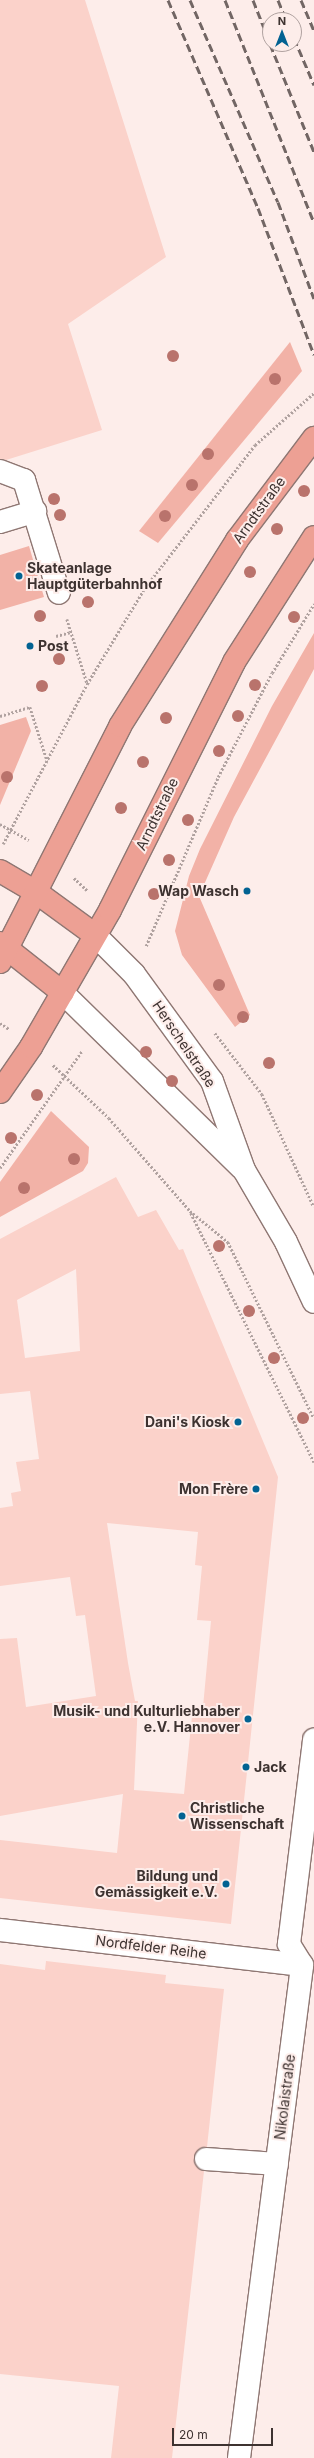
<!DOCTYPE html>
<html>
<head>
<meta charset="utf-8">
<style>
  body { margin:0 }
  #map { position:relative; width:314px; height:2458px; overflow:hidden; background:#fdedea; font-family:Inter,sans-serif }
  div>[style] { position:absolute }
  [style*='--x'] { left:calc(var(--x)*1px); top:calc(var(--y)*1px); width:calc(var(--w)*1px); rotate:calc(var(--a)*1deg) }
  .green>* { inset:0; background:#f2b2a7 }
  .building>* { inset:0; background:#fbd2ca }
  .path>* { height:2.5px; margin-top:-1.25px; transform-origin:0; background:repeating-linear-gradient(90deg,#b0a2a0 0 2px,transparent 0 4px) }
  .roads { filter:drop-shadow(1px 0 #8f7773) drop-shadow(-1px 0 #8f7773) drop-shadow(0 1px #8f7773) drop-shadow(0 -1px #8f7773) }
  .minor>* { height:22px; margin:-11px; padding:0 11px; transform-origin:11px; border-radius:11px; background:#fff }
  .major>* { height:22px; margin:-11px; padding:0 11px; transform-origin:11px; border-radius:11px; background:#eda094 }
  .rail>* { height:3px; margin-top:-1.5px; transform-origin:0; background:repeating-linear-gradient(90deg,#726664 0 8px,transparent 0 12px) }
  .trees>* { width:12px; height:12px; margin:-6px; border-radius:50%; background:#b9736c }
  .dots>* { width:11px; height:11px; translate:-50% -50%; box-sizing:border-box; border:2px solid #fdedea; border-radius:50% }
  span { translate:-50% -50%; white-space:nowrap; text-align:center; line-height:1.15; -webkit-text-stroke:4px #fdedea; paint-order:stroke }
  .street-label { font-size:14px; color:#3d3230 }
  .poi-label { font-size:14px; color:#3d3230; font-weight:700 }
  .left { translate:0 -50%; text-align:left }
  .right { translate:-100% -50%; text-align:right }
  .north { position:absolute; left:262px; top:12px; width:40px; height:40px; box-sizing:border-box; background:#fdedea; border:1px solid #b0a2a0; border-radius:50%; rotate:0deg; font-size:11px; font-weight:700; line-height:16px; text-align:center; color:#3d3230 }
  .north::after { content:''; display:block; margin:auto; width:14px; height:18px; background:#026292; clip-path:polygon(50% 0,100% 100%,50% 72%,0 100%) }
  .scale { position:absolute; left:172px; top:2428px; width:101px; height:18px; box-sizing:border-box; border:2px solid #3d3230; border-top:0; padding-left:5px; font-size:12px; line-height:14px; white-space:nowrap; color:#3d3230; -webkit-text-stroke:3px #fdedea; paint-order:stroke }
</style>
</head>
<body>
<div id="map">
  <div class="green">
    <div style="clip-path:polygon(290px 342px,302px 371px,158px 543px,139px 531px)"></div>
    <div style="clip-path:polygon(29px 546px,44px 597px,0 610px,0 555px)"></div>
    <div style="clip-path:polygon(314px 633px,314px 669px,234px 817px,199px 896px,250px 1015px,235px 1027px,182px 955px,175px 931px,189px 876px,200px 849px,272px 706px)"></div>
    <div style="clip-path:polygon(26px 717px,31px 731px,0 805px,0 725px)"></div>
    <div style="clip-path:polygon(51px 1111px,89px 1147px,88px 1163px,83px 1171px,0 1217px,0 1182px)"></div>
  </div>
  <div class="building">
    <div style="clip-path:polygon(0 0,85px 0,166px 257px,68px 324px,102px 430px,6px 460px,0 459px)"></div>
    <div style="clip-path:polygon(evenodd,116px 1177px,138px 1217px,156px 1210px,179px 1250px,183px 1249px,278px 1477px,231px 1924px,0 1898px,0 1840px,117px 1853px,123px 1794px,0 1816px,0 1639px,17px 1638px,26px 1707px,96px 1696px,85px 1615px,76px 1616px,70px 1577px,0 1586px,0 1508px,13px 1506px,11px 1493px,21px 1491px,16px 1462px,39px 1459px,30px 1391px,0 1394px,0 1239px,116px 1177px,76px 1269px,80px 1351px,25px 1358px,17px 1300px,76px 1269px,116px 1177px,107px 1523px,198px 1532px,195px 1565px,202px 1566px,197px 1620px,211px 1621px,203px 1707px,193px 1706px,184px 1794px,134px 1790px,138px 1701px,135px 1701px,128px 1663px,107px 1523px)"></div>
    <div style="clip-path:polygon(46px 1961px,166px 1975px,165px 1983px,224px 1989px,207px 2147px,200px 2148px,194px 2158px,195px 2165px,204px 2171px,172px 2458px,111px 2458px,119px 2386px,0 2374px,0 1964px,45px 1970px)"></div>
  </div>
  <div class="path">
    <div style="--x:67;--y:619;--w:67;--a:72.6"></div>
    <div style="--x:56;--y:636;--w:16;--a:-15"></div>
    <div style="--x:0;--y:716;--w:31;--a:-17"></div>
    <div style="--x:30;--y:707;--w:56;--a:72.2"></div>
    <div style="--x:0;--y:824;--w:33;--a:29"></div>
    <div style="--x:3;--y:844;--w:181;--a:-62.3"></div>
    <div style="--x:87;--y:684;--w:111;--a:-59"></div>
    <div style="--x:144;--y:589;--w:182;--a:-52.4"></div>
    <div style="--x:255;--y:445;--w:79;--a:-41.4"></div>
    <div style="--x:74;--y:878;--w:19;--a:43"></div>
    <div style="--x:146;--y:946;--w:184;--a:-66.9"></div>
    <div style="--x:218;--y:777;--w:117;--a:-62.6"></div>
    <div style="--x:272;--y:673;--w:81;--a:-58.7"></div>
    <div style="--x:0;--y:1023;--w:11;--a:34"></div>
    <div style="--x:215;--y:1033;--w:77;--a:52.4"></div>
    <div style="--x:262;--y:1094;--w:124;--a:65.3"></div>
    <div style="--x:53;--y:1065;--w:77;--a:43.4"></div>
    <div style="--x:109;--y:1118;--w:123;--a:48.9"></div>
    <div style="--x:190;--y:1211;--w:49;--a:39.2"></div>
    <div style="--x:228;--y:1242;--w:196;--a:64"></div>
    <div style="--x:0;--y:1168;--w:143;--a:-55"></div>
    <div style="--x:191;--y:1213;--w:278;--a:63.7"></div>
  </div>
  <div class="roads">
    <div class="minor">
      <div style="--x:0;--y:471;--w:26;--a:21"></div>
      <div style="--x:24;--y:480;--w:118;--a:72.8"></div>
      <div style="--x:0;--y:522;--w:37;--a:-17"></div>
      <div style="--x:95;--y:935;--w:55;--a:45"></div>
      <div style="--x:134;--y:974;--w:132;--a:53.9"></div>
      <div style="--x:212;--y:1081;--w:95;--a:70.2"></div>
      <div style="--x:244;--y:1170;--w:83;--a:59.7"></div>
      <div style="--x:286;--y:1242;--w:66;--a:65"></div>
      <div style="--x:63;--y:993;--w:250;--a:44.4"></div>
      <div style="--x:0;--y:1930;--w:304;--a:6.6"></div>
      <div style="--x:206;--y:2159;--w:71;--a:4"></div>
      <div style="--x:239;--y:2458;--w:497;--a:-82.7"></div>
      <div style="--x:302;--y:1965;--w:25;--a:-122"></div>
      <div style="--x:289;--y:1944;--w:206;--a:-83"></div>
    </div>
    <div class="major">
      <div style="--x:0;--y:871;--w:42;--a:30.3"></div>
      <div style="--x:36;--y:892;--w:73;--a:36.1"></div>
      <div style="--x:0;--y:943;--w:80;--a:38.4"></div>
      <div style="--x:0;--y:962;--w:265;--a:-63"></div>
      <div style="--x:120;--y:726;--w:220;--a:-57.8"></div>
      <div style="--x:237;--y:540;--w:128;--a:-53"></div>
      <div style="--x:0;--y:1092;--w:55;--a:-55.4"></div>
      <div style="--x:31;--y:1047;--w:158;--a:-60"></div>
      <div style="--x:110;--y:910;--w:277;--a:-63.4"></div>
      <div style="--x:234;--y:662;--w:148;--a:-57.4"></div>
    </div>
  </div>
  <div class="rail">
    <div style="--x:168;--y:0;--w:227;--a:66.6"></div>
    <div style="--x:258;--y:208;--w:157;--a:69.1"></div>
    <div style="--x:190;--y:0;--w:220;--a:66.5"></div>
    <div style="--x:278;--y:202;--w:103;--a:69.6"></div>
    <div style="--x:225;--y:0;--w:240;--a:68.2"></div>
    <div style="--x:253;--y:0;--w:46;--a:68.4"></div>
    <div style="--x:278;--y:0;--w:22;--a:68"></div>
    <div style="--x:301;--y:0;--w:34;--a:67"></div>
    <div style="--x:294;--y:38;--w:51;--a:66.9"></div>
    <div style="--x:270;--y:44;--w:117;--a:67.8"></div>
  </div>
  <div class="trees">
    <div style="left:173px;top:356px"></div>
    <div style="left:275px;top:379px"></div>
    <div style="left:208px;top:454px"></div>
    <div style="left:192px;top:485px"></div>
    <div style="left:304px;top:491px"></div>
    <div style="left:54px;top:499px"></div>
    <div style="left:60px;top:515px"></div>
    <div style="left:165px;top:516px"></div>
    <div style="left:277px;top:529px"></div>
    <div style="left:250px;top:572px"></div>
    <div style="left:88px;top:602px"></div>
    <div style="left:40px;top:616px"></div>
    <div style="left:294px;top:617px"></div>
    <div style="left:59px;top:659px"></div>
    <div style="left:255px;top:685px"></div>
    <div style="left:42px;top:686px"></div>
    <div style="left:238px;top:716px"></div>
    <div style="left:166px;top:718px"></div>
    <div style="left:219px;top:751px"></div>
    <div style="left:143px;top:762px"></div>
    <div style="left:7px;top:777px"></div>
    <div style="left:121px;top:808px"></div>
    <div style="left:188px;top:820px"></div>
    <div style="left:169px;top:860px"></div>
    <div style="left:154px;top:894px"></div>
    <div style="left:219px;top:985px"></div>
    <div style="left:243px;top:1017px"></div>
    <div style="left:146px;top:1052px"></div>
    <div style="left:269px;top:1063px"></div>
    <div style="left:172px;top:1081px"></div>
    <div style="left:37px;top:1095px"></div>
    <div style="left:11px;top:1138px"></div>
    <div style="left:74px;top:1159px"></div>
    <div style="left:24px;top:1188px"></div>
    <div style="left:219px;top:1246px"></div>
    <div style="left:249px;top:1311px"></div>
    <div style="left:274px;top:1358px"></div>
    <div style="left:303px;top:1418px"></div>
  </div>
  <div class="dots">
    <div style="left:19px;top:576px;background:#026292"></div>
    <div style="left:30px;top:646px;background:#026292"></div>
    <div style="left:247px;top:891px;background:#026292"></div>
    <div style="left:238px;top:1422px;background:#026292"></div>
    <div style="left:256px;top:1489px;background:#026292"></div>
    <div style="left:248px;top:1719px;background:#026292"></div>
    <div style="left:246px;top:1767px;background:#026292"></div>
    <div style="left:182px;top:1816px;background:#026292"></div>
    <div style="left:226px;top:1884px;background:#026292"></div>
  </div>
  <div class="street-label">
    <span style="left:259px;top:510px;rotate:-54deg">Arndtstraße</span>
    <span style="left:157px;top:814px;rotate:-64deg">Arndtstraße</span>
    <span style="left:184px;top:1044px;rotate:56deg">Herschelstraße</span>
    <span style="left:151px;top:1947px;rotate:7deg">Nordfelder Reihe</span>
    <span style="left:285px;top:2097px;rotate:-83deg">Nikolaistraße</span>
  </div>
  <div class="poi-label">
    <span class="left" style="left:27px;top:576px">Skateanlage<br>Hauptgüterbahnhof</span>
    <span class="left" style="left:38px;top:646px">Post</span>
    <span class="right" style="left:239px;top:891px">Wap Wasch</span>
    <span class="right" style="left:230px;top:1422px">Dani's Kiosk</span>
    <span class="right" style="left:248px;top:1489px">Mon Frère</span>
    <span class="right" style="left:240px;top:1719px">Musik- und Kulturliebhaber<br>e.V. Hannover</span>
    <span class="left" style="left:254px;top:1767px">Jack</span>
    <span class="left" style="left:190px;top:1816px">Christliche<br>Wissenschaft</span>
    <span class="right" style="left:218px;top:1884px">Bildung und<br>Gemässigkeit e.V.</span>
  </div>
  <div class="north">N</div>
  <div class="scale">20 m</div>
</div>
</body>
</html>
